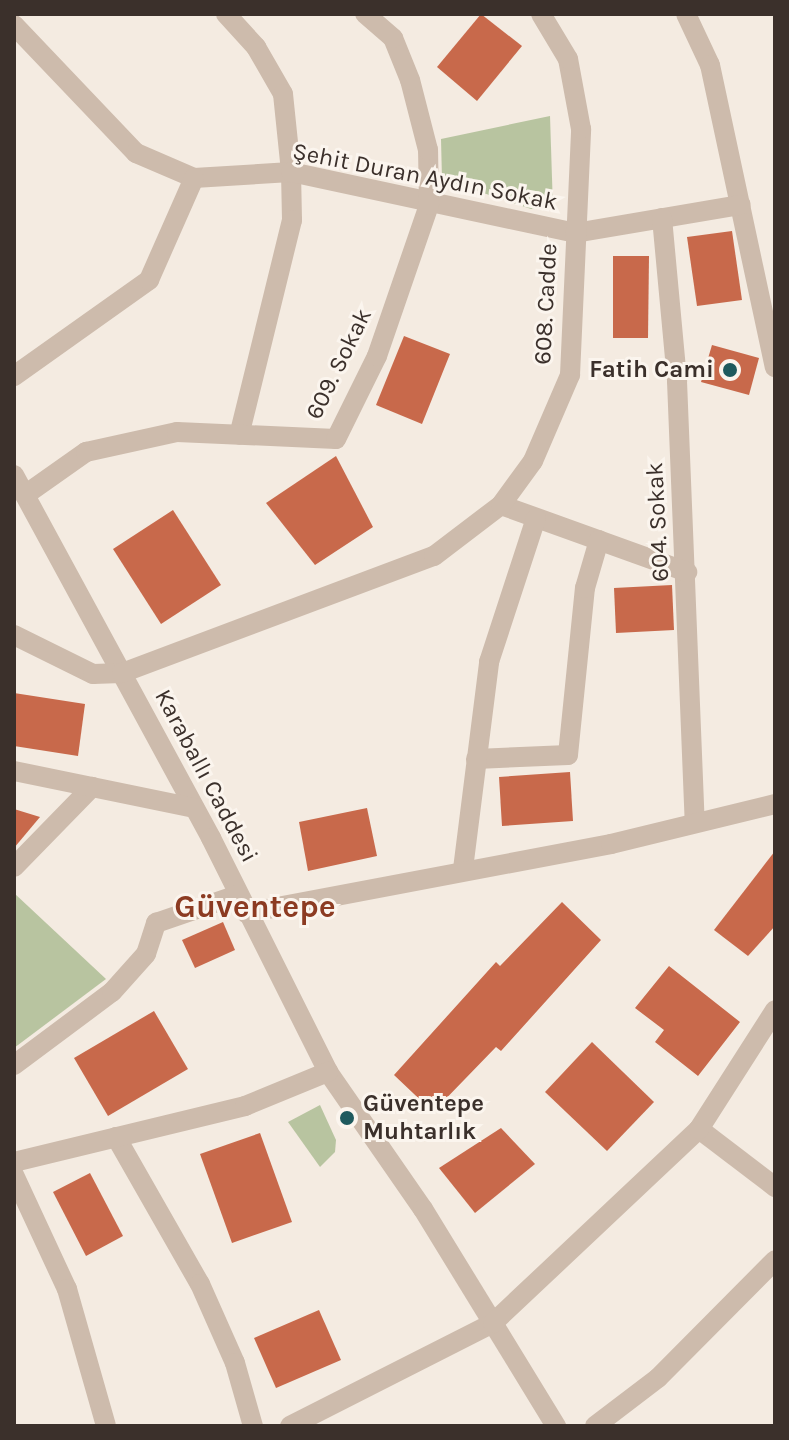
<!DOCTYPE html>
<html>
<head>
<meta charset="utf-8">
<style>
  body { margin:0 }
  #map { position:relative; width:789px; height:1440px; overflow:hidden; background:#f4ebe1; font-family:Karla,sans-serif }
  div>[style] { position:absolute }
  [style*='--x'] { left:calc(var(--x)*1px); top:calc(var(--y)*1px); width:calc(var(--w)*1px); rotate:calc(var(--a)*1deg) }
  .green>* { inset:0; background:#b8c4a0 }
  .building>* { inset:0; background:#c8694b }
  .minor>* { height:20px; margin:-10px; padding:0 10px; transform-origin:10px; border-radius:10px; background:#cdbbac }
  .tertiary>* { height:20px; margin:-10px; padding:0 10px; transform-origin:10px; border-radius:10px; background:#cdbbac }
  .dots>* { width:22px; height:22px; translate:-50% -50%; box-sizing:border-box; border:4px solid #fbf5ee; border-radius:50% }
  span { translate:-50% -50%; white-space:nowrap; text-align:center; line-height:1.15; -webkit-text-stroke:6px #fbf5ee; paint-order:stroke }
  .street-label { font-size:24px; color:#3b302b }
  .poi-label { font-size:24px; color:#3b302b; font-weight:700 }
  .right { translate:-100% -50%; text-align:right }
  .left { translate:0 -50%; text-align:left }
  .district-label { font-size:32px; color:#8c3b22; font-weight:700 }
  .frame { position:absolute; inset:0; border:16px solid #3b302b; pointer-events:none }
</style>
</head>
<body>
<div id="map">
  <div class="green">
    <div style="clip-path:polygon(550px 116px,553px 209px,531px 209px,442px 179px,441px 139px)"></div>
    <div style="clip-path:polygon(14px 893px,106px 979px,14px 1048px)"></div>
    <div style="clip-path:polygon(320px 1105px,336px 1140px,335px 1152px,320px 1167px,288px 1122px)"></div>
  </div>
  <div class="building">
    <div style="clip-path:polygon(481px 14px,522px 46px,477px 101px,437px 67px)"></div>
    <div style="clip-path:polygon(732px 231px,742px 300px,697px 306px,687px 237px)"></div>
    <div style="clip-path:polygon(613px 256px,649px 256px,648px 338px,613px 338px)"></div>
    <div style="clip-path:polygon(404px 336px,450px 354px,422px 424px,376px 405px)"></div>
    <div style="clip-path:polygon(712px 345px,759px 358px,749px 395px,701px 382px)"></div>
    <div style="clip-path:polygon(336px 456px,373px 527px,315px 565px,266px 503px)"></div>
    <div style="clip-path:polygon(173px 510px,221px 585px,161px 624px,113px 549px)"></div>
    <div style="clip-path:polygon(672px 585px,674px 630px,616px 633px,614px 588px)"></div>
    <div style="clip-path:polygon(14px 693px,85px 704px,78px 756px,14px 746px)"></div>
    <div style="clip-path:polygon(570px 772px,573px 821px,502px 826px,499px 777px)"></div>
    <div style="clip-path:polygon(367px 808px,377px 856px,308px 871px,299px 822px)"></div>
    <div style="clip-path:polygon(14px 809px,40px 817px,14px 848px)"></div>
    <div style="clip-path:polygon(775px 851px,775px 926px,748px 956px,714px 930px)"></div>
    <div style="clip-path:polygon(562px 902px,601px 940px,501px 1051px,496px 1047px,433px 1112px,394px 1075px,496px 962px,500px 966px)"></div>
    <div style="clip-path:polygon(223px 922px,235px 950px,195px 968px,182px 940px)"></div>
    <div style="clip-path:polygon(669px 966px,740px 1022px,698px 1076px,655px 1042px,664px 1030px,635px 1008px)"></div>
    <div style="clip-path:polygon(154px 1011px,188px 1069px,108px 1116px,74px 1058px)"></div>
    <div style="clip-path:polygon(592px 1042px,654px 1102px,607px 1151px,545px 1092px)"></div>
    <div style="clip-path:polygon(501px 1128px,535px 1164px,475px 1213px,439px 1168px)"></div>
    <div style="clip-path:polygon(260px 1133px,292px 1222px,232px 1243px,200px 1154px)"></div>
    <div style="clip-path:polygon(90px 1173px,123px 1236px,86px 1256px,53px 1192px)"></div>
    <div style="clip-path:polygon(319px 1310px,341px 1360px,276px 1388px,254px 1338px)"></div>
  </div>
  <div class="minor">
    <div style="--x:226;--y:14;--w:45;--a:47.7"></div>
    <div style="--x:256;--y:47;--w:54;--a:60.1"></div>
    <div style="--x:283;--y:94;--w:78;--a:84.1"></div>
    <div style="--x:291;--y:172;--w:48;--a:88.8"></div>
    <div style="--x:292;--y:220;--w:221;--a:103.8"></div>
    <div style="--x:686;--y:14;--w:56;--a:64.8"></div>
    <div style="--x:710;--y:65;--w:309;--a:77.9"></div>
    <div style="--x:14;--y:25;--w:177;--a:46.4"></div>
    <div style="--x:136;--y:153;--w:63;--a:23.3"></div>
    <div style="--x:194;--y:178;--w:97;--a:-3.5"></div>
    <div style="--x:291;--y:172;--w:290;--a:12.1"></div>
    <div style="--x:575;--y:233;--w:168;--a:-9.6"></div>
    <div style="--x:662;--y:218;--w:164;--a:84.7"></div>
    <div style="--x:677;--y:381;--w:442;--a:87.7"></div>
    <div style="--x:14;--y:376;--w:166;--a:-35.4"></div>
    <div style="--x:149;--y:280;--w:111;--a:-66.2"></div>
    <div style="--x:14;--y:475;--w:413;--a:61.5"></div>
    <div style="--x:211;--y:838;--w:262;--a:63.4"></div>
    <div style="--x:328;--y:1072;--w:167;--a:55.3"></div>
    <div style="--x:423;--y:1209;--w:255;--a:58.5"></div>
    <div style="--x:25;--y:495;--w:75;--a:-35.2"></div>
    <div style="--x:86;--y:452;--w:93;--a:-12.4"></div>
    <div style="--x:177;--y:432;--w:159;--a:2.5"></div>
    <div style="--x:336;--y:439;--w:93;--a:-63.7"></div>
    <div style="--x:377;--y:356;--w:160;--a:-71"></div>
    <div style="--x:429;--y:205;--w:55;--a:-91"></div>
    <div style="--x:428;--y:150;--w:72;--a:-104.4"></div>
    <div style="--x:410;--y:80;--w:45;--a:-112"></div>
    <div style="--x:393;--y:38;--w:37;--a:-139"></div>
    <div style="--x:501;--y:505;--w:198;--a:19.8"></div>
    <div style="--x:14;--y:635;--w:88;--a:26.3"></div>
    <div style="--x:93;--y:674;--w:29;--a:-2"></div>
    <div style="--x:122;--y:673;--w:333;--a:-20.6"></div>
    <div style="--x:434;--y:556;--w:84;--a:-37.3"></div>
    <div style="--x:501;--y:505;--w:54;--a:-54"></div>
    <div style="--x:533;--y:461;--w:94;--a:-66.7"></div>
    <div style="--x:570;--y:375;--w:246;--a:-87.4"></div>
    <div style="--x:581;--y:129;--w:71;--a:-100.5"></div>
    <div style="--x:568;--y:59;--w:52;--a:-121"></div>
    <div style="--x:476;--y:759;--w:92;--a:-2.5"></div>
    <div style="--x:568;--y:755;--w:168;--a:-84.2"></div>
    <div style="--x:585;--y:588;--w:50;--a:-73.7"></div>
    <div style="--x:14;--y:867;--w:112;--a:-45.7"></div>
    <div style="--x:463;--y:869;--w:209;--a:-82.8"></div>
    <div style="--x:489;--y:662;--w:151;--a:-71.9"></div>
    <div style="--x:246;--y:913;--w:371;--a:-10.7"></div>
    <div style="--x:611;--y:844;--w:169;--a:-13.7"></div>
    <div style="--x:14;--y:1065;--w:122;--a:-36.7"></div>
    <div style="--x:112;--y:992;--w:51;--a:-48.2"></div>
    <div style="--x:146;--y:954;--w:33;--a:-72"></div>
    <div style="--x:156;--y:923;--w:87;--a:-18.9"></div>
    <div style="--x:699;--y:1129;--w:96;--a:37.3"></div>
    <div style="--x:116;--y:1137;--w:169;--a:60.3"></div>
    <div style="--x:200;--y:1284;--w:86;--a:66.1"></div>
    <div style="--x:235;--y:1363;--w:66;--a:74.1"></div>
    <div style="--x:14;--y:1162;--w:238;--a:-13.6"></div>
    <div style="--x:245;--y:1106;--w:90;--a:-22.3"></div>
    <div style="--x:14;--y:1175;--w:126;--a:65.1"></div>
    <div style="--x:67;--y:1289;--w:142;--a:74.1"></div>
    <div style="--x:290;--y:1426;--w:228;--a:-26.9"></div>
    <div style="--x:493;--y:1323;--w:283;--a:-43.3"></div>
    <div style="--x:699;--y:1129;--w:141;--a:-57.4"></div>
    <div style="--x:595;--y:1426;--w:79;--a:-37.3"></div>
    <div style="--x:658;--y:1378;--w:166;--a:-45.2"></div>
  </div>
  <div class="tertiary">
    <div style="--x:14;--y:771;--w:184;--a:11.6"></div>
  </div>
  <div class="dots">
    <div style="left:730px;top:370px;background:#1f5a5e"></div>
    <div style="left:347px;top:1118px;background:#1f5a5e"></div>
  </div>
  <div class="street-label">
    <span style="left:425px;top:177px;rotate:11deg">Şehit Duran Aydın Sokak</span>
    <span style="left:546px;top:304px;rotate:-87deg">608. Cadde</span>
    <span style="left:339px;top:364px;rotate:-64deg">609. Sokak</span>
    <span style="left:658px;top:522px;rotate:-93deg">604. Sokak</span>
    <span style="left:206px;top:776px;rotate:62deg">Karaballı Caddesi</span>
  </div>
  <div class="poi-label">
    <span class="right" style="left:714px;top:370px">Fatih Cami</span>
    <span class="left" style="left:363px;top:1118px">Güventepe<br>Muhtarlık</span>
  </div>
  <div class="district-label">
    <span style="left:255px;top:907px">Güventepe</span>
  </div>
  <div class="frame"></div>
</div>
</body>
</html>
